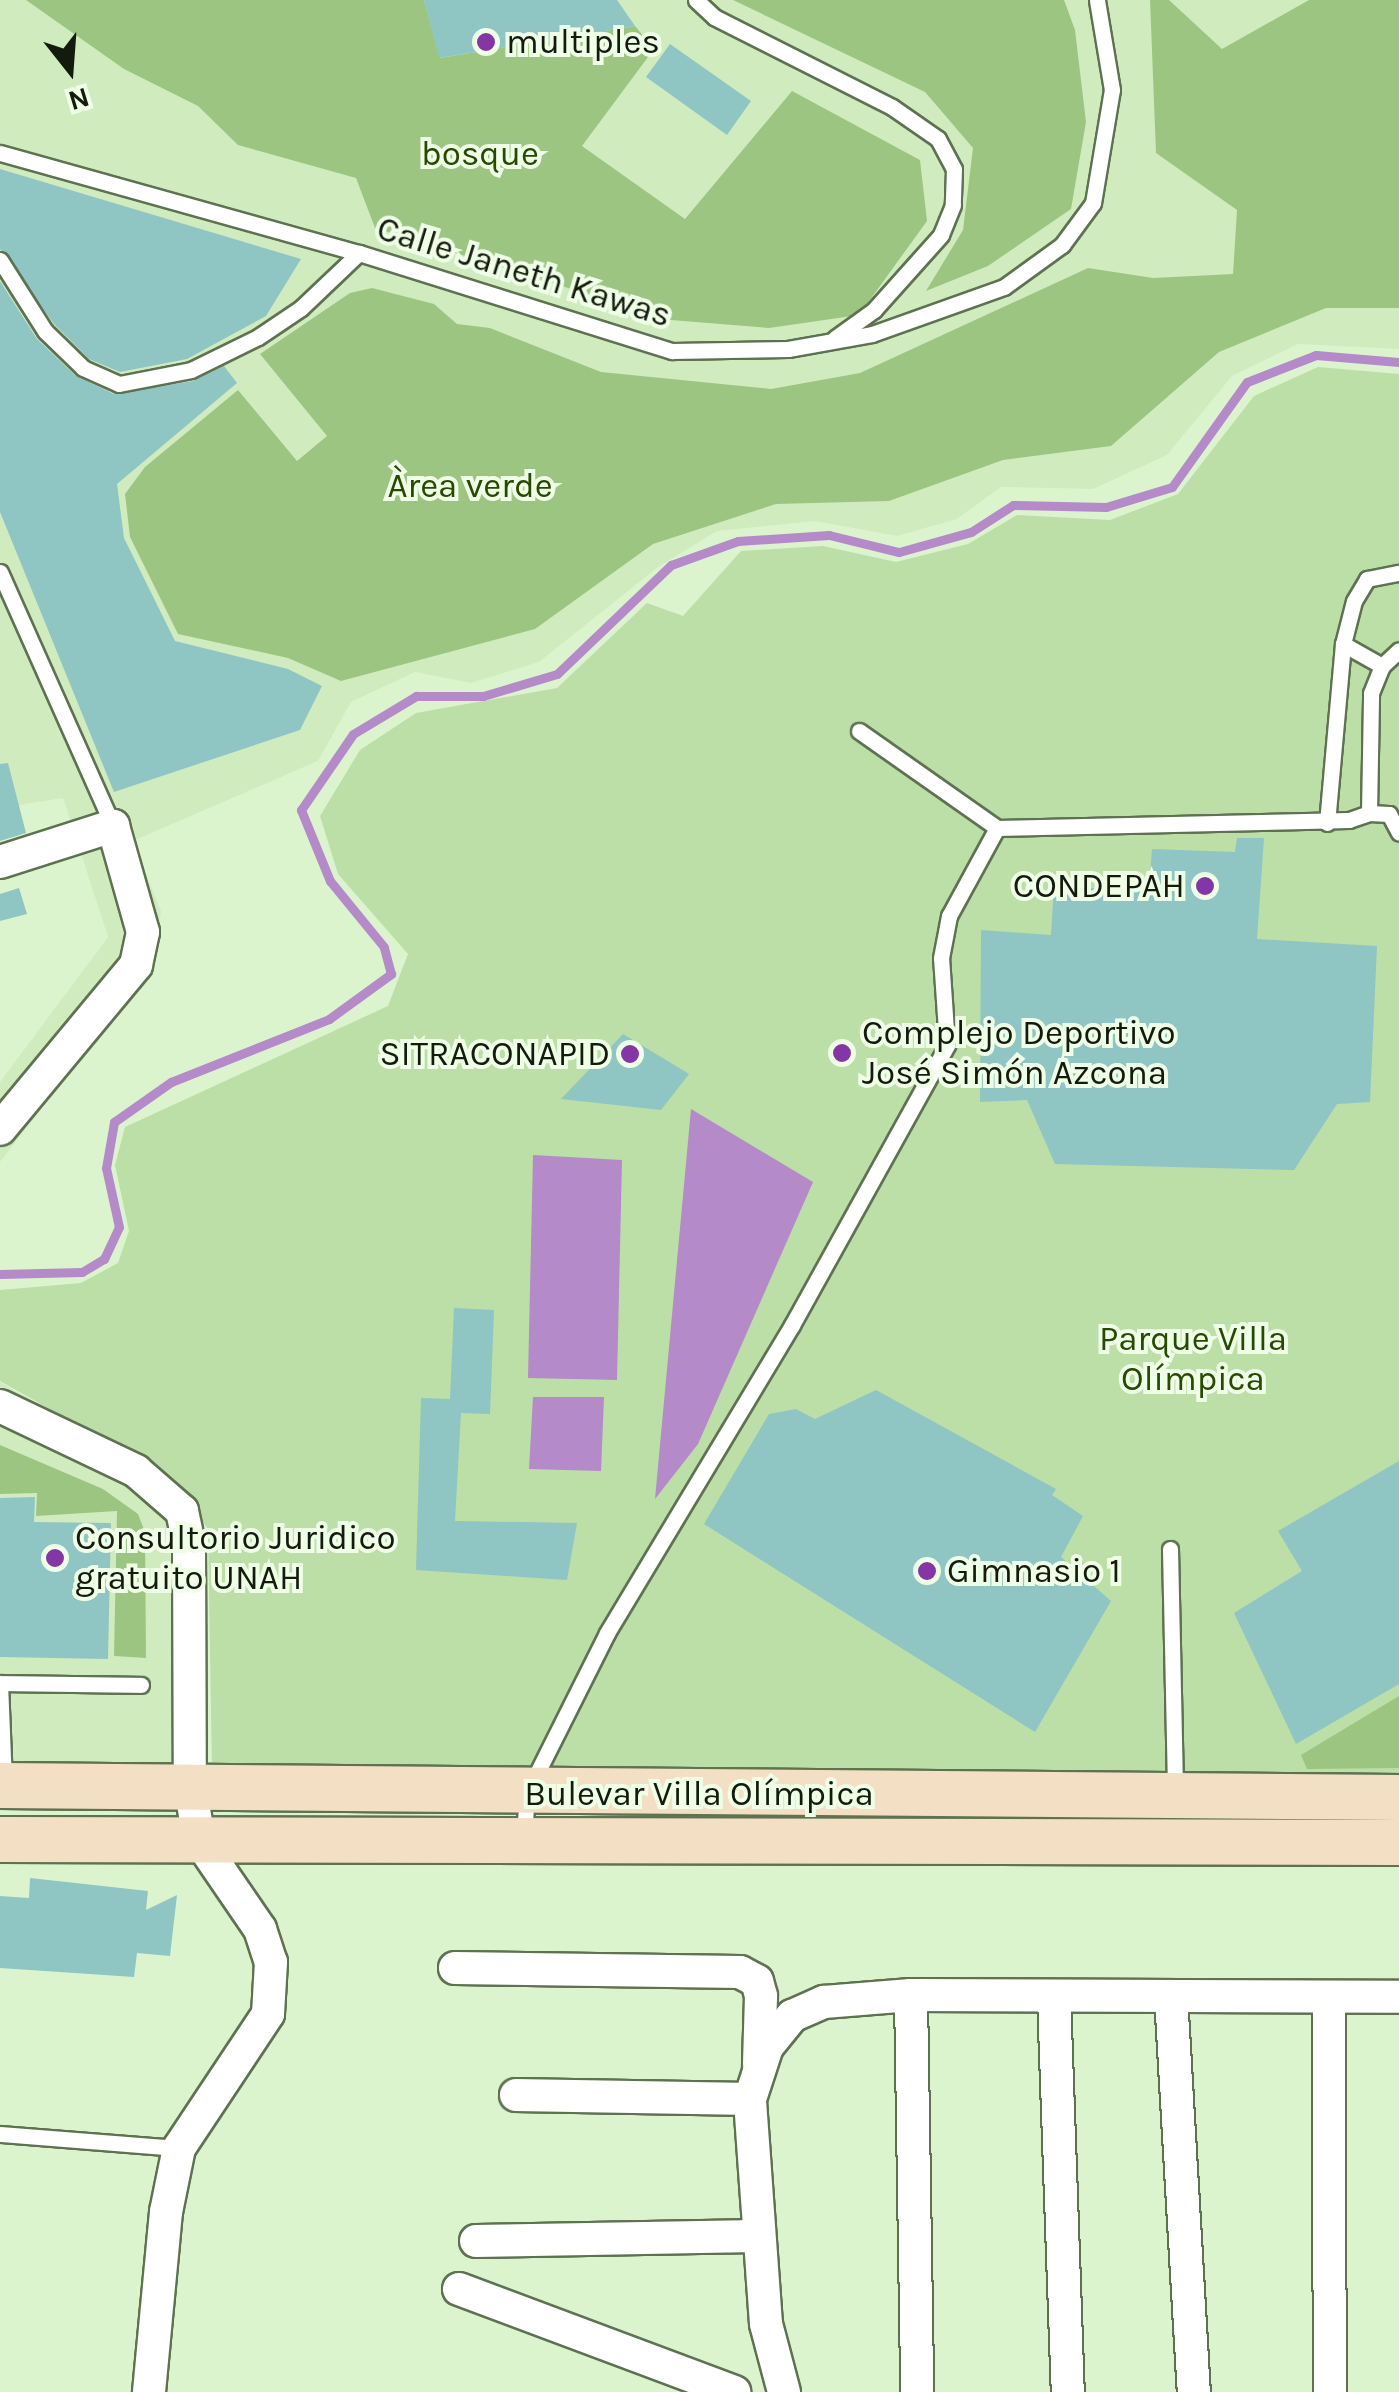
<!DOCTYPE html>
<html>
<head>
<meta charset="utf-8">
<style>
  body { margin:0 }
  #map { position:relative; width:1399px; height:2392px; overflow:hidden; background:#dcf4ce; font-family:Karla,sans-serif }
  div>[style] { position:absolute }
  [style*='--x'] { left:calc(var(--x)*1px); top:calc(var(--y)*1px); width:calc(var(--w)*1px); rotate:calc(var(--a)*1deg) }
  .built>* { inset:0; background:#d0ecbf }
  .green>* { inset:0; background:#bcdea7 }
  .forest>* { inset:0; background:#9dc582 }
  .water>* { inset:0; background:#b48ac9 }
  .stream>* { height:9px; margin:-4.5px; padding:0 4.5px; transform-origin:4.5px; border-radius:4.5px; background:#b48ac9 }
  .building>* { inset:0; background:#8fc5c3 }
  .roads { filter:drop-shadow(2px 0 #5e7251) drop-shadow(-2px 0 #5e7251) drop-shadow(0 2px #5e7251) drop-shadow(0 -2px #5e7251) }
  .lane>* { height:15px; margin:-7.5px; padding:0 7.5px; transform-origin:7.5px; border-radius:7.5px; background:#fff }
  .street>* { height:32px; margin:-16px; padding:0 16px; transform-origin:16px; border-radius:16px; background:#fff }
  .secondary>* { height:45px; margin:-22.5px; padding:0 22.5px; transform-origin:22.5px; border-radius:22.5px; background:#f3e0c4 }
  .dots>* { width:28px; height:28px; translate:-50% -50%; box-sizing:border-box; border:5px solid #effee7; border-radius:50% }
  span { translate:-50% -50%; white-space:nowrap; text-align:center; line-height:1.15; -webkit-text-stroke:8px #effee7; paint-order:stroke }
  .poi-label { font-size:35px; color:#131b0d }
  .left { translate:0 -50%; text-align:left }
  .right { translate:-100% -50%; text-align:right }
  .park-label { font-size:35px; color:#264a00 }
  .street-label { font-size:35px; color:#131b0d }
  .north { position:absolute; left:20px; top:20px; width:100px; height:100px; -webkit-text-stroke:8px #effee7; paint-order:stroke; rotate:163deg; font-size:28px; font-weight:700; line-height:40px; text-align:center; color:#131b0d }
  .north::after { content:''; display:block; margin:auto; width:35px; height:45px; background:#131b0d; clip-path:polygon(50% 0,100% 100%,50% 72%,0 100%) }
</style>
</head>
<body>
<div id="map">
  <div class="built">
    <div style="clip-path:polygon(0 0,1399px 0,1399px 349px,1298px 344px,1232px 376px,1167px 455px,1093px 489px,1001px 487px,957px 519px,897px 536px,815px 521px,717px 531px,658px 567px,539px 662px,471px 683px,415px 672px,351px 702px,318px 761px,133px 841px,161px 911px,156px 961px,0 1162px,0 1082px,108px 937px,63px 798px,0 808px)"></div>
    <div style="clip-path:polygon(0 1382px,151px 1470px,180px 1493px,206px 1770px,0 1768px)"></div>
  </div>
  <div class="green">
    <div style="clip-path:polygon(1318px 367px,1399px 374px,1399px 1780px,212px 1772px,208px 1529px,165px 1474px,0 1381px,0 1290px,81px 1283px,118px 1263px,129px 1231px,115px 1165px,125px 1127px,388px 1006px,408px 954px,338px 874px,320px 816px,360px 750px,416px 713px,557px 688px,647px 603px,683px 616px,741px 551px,823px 546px,896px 562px,968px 544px,1017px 515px,1110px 520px,1178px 494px,1254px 396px)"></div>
  </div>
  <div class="forest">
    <div style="clip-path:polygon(26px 0,424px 0,440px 58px,635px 26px,654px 49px,582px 146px,685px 219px,792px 91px,920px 160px,927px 221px,859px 315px,769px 328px,671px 320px,375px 228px,356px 178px,238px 145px,198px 106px,124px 69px)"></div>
    <div style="clip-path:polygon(733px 0,1064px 0,1075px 30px,1086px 122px,1071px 209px,988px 266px,926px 291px,963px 230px,973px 148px,925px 92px)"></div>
    <div style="clip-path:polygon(1150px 0,1169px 0,1222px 49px,1309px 0,1399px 0,1399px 308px,1326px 308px,1219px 352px,1111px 446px,1003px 460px,889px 501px,776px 504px,653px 544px,535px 629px,341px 681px,288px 658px,178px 634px,130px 537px,125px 494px,145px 467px,238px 390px,297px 461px,327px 436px,260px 354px,350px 293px,372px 288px,434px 304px,457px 324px,490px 328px,601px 372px,771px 389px,860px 373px,1088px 268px,1153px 278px,1233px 274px,1237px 210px,1156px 153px)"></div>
    <div style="clip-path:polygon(0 1445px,103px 1489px,138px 1514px,145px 1532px,146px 1658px,114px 1656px,117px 1511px,36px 1516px,37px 1493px,0 1494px)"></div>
    <div style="clip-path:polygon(1399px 1696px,1399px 1768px,1307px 1769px,1301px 1755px)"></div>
  </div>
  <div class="water">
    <div style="clip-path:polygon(691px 1109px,813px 1182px,698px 1444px,655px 1499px)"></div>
    <div style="clip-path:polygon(533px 1155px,622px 1160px,617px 1380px,528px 1378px)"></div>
    <div style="clip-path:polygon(533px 1397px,604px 1397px,601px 1471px,529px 1469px)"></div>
  </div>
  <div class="stream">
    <div style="--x:0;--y:1274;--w:82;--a:-1.4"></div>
    <div style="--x:82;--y:1272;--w:26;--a:-31"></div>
    <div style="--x:104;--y:1259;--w:35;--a:-65"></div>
    <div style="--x:119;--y:1227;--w:60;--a:-102.4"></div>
    <div style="--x:106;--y:1168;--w:47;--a:-80.1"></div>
    <div style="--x:114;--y:1122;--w:70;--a:-35.1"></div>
    <div style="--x:171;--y:1082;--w:170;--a:-21.7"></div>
    <div style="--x:329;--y:1019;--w:77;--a:-36"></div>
    <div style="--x:391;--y:974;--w:28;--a:-105"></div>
    <div style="--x:384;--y:947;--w:85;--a:-129.3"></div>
    <div style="--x:330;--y:881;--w:77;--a:-112.2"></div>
    <div style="--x:301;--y:810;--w:92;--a:-55.6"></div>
    <div style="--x:353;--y:734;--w:74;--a:-31.1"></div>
    <div style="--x:416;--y:696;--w:67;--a:0"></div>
    <div style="--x:483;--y:696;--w:77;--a:-16.6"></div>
    <div style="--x:557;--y:674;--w:158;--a:-43.7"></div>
    <div style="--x:671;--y:565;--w:71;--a:-19.7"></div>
    <div style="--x:738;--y:541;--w:91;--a:-3.8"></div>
    <div style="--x:829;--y:535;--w:72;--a:13.7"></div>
    <div style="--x:899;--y:552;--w:75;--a:-15.5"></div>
    <div style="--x:971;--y:532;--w:50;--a:-32.7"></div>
    <div style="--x:1013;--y:505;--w:93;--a:1.2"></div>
    <div style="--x:1106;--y:507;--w:69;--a:-16.9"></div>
    <div style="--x:1172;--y:487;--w:129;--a:-54.5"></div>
    <div style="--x:1247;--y:382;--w:74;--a:-21.4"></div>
    <div style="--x:1316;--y:355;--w:83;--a:4.8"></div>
  </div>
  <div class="building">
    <div style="clip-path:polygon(424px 0,617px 0,635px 26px,439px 58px)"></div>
    <div style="clip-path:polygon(670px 44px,751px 101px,727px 135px,646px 77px)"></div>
    <div style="clip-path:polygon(0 169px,301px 259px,266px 316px,187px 359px,120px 372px,89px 359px,54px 324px,0 249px)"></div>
    <div style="clip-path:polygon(0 281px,37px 339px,76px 376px,114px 394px,193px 381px,224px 366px,237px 383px,117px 484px,124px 538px,175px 641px,288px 669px,322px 686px,300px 730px,114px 792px,0 512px)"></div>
    <div style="clip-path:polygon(8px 763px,26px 833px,0 841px,0 764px)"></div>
    <div style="clip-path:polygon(1237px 838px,1264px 838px,1257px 939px,1377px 946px,1370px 1102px,1337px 1104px,1294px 1170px,1055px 1164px,1027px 1100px,980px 1102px,981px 930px,1051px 935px,1054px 887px,1149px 890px,1152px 849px,1235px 852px)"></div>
    <div style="clip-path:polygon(19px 888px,27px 914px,0 921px,0 894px)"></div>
    <div style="clip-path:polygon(623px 1034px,689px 1074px,661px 1110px,561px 1099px)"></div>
    <div style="clip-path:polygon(454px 1308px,494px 1310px,490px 1414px,461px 1413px,455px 1521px,577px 1523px,567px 1580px,416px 1570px,421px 1398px,450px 1399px)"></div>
    <div style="clip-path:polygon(876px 1390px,1056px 1489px,1052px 1495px,1083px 1516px,1061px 1557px,1111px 1601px,1035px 1732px,704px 1524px,769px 1414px,796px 1409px,815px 1419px)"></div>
    <div style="clip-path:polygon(1399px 1461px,1399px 1684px,1296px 1744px,1234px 1613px,1302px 1571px,1278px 1531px)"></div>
    <div style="clip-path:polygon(35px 1497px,34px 1522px,111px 1523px,108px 1659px,0 1657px,0 1498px)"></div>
    <div style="clip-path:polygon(30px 1878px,148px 1891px,146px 1910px,177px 1895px,170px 1956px,137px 1953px,134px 1977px,0 1968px,0 1896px,29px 1898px)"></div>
  </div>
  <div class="roads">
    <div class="lane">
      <div style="--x:696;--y:0;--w:25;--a:43"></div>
      <div style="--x:714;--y:17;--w:199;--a:26.8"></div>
      <div style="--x:892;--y:107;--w:56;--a:34.8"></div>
      <div style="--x:938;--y:139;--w:34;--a:62"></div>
      <div style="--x:954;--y:169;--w:36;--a:92"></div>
      <div style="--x:953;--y:205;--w:32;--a:112"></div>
      <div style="--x:941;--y:235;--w:101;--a:131.8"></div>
      <div style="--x:874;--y:310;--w:48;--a:144.3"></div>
      <div style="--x:0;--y:153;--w:373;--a:15.6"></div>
      <div style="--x:359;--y:253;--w:328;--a:17.4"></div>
      <div style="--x:672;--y:351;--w:116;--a:-1"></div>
      <div style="--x:788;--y:349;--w:85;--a:-10.1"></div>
      <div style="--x:872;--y:334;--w:140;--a:-19.6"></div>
      <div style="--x:1004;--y:287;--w:72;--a:-35.9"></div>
      <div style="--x:1062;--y:245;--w:52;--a:-53.6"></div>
      <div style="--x:1093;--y:203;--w:115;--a:-80.5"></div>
      <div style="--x:1112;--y:90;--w:91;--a:-99.5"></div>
      <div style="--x:0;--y:260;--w:84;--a:57.6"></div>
      <div style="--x:45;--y:331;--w:53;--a:44.2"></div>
      <div style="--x:83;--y:368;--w:39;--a:24"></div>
      <div style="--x:119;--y:384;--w:73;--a:-11"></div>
      <div style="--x:191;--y:370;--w:75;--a:-26.2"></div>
      <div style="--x:258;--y:337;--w:52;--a:-34"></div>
      <div style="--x:301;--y:308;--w:80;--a:-43.5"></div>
      <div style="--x:0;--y:572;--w:278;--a:66"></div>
      <div style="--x:1343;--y:644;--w:45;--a:29.4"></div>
      <div style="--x:859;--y:731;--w:169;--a:35.1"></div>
      <div style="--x:997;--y:828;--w:352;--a:-1.3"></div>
      <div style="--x:1349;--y:820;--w:21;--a:-19"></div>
      <div style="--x:1369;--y:813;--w:120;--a:-89"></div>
      <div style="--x:1371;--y:693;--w:29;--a:-68"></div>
      <div style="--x:1382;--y:666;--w:23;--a:-43"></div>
      <div style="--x:1369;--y:813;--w:20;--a:3"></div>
      <div style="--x:1389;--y:814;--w:21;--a:62"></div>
      <div style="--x:1327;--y:823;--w:180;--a:-84.9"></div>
      <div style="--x:1343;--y:644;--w:44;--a:-75.7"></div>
      <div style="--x:1354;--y:601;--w:26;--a:-59"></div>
      <div style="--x:1367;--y:579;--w:33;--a:-11"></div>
      <div style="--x:1170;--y:1549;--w:242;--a:88.8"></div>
      <div style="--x:0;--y:1683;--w:98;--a:87.7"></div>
      <div style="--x:4;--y:1683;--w:137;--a:0.8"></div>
      <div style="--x:524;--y:1835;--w:42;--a:-85.9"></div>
      <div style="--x:527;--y:1793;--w:179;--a:-63.4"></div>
      <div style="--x:607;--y:1633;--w:359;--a:-59"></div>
      <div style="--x:792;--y:1325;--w:320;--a:-61"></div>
      <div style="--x:947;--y:1045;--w:87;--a:-93.9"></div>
      <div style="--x:941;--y:958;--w:43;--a:-79.2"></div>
      <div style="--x:949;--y:916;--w:100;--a:-61.4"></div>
      <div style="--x:0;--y:2134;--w:180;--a:4.5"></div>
    </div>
    <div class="street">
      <div style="--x:0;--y:862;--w:119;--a:-17.7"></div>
      <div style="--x:113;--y:826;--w:110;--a:74.2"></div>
      <div style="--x:143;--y:932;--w:34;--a:102"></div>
      <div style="--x:136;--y:965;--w:213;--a:129.7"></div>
      <div style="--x:0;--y:1406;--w:151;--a:25.5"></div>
      <div style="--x:136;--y:1471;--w:61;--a:41"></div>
      <div style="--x:182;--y:1511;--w:33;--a:78"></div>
      <div style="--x:189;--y:1543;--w:242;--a:89.8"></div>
      <div style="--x:190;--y:1785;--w:56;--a:80.7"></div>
      <div style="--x:199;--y:1840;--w:108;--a:55.6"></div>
      <div style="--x:260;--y:1929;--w:35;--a:72"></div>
      <div style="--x:271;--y:1962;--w:52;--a:93.3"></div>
      <div style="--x:268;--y:2014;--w:161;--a:123.6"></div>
      <div style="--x:179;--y:2148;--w:65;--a:101.5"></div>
      <div style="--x:166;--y:2212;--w:181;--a:95.4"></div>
      <div style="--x:455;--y:1968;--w:285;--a:0.8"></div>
      <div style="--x:740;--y:1972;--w:19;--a:28"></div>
      <div style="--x:757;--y:1981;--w:16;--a:75"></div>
      <div style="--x:761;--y:1996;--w:68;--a:91.7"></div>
      <div style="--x:911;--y:1995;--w:397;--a:89.1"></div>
      <div style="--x:1171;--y:1996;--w:397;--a:86.7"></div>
      <div style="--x:1054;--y:1997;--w:395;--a:88"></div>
      <div style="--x:1329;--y:1997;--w:395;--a:89.9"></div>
      <div style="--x:516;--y:2095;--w:234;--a:1"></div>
      <div style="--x:476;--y:2241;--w:281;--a:-1"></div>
      <div style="--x:459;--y:2289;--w:294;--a:20.5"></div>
      <div style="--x:784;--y:2392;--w:70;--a:-104.8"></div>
      <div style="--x:766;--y:2324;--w:226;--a:-94.1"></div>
      <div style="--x:750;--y:2099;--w:55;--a:-71.9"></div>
      <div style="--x:767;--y:2047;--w:40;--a:-51"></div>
      <div style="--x:792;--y:2016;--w:35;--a:-24"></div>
      <div style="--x:824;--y:2002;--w:87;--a:-4.6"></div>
      <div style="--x:911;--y:1995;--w:488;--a:0.2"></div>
    </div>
    <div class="secondary">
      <div style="--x:0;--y:1785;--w:1399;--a:0.49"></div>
      <div style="--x:0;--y:1839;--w:1399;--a:0.12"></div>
    </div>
  </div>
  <div class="dots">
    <div style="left:486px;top:42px;background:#8435a6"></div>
    <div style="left:1205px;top:886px;background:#8435a6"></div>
    <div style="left:842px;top:1053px;background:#8435a6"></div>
    <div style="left:630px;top:1054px;background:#8435a6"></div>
    <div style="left:55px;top:1558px;background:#8435a6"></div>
    <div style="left:927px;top:1571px;background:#8435a6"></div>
  </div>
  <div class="poi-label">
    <span class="left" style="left:506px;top:42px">multiples</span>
    <span class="right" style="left:1185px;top:886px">CONDEPAH</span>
    <span class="left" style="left:862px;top:1053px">Complejo Deportivo<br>José Simón Azcona</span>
    <span class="right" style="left:610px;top:1054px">SITRACONAPID</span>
    <span class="left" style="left:75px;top:1558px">Consultorio Juridico<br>gratuito UNAH</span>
    <span class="left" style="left:947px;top:1571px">Gimnasio 1</span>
  </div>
  <div class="park-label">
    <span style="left:480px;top:154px">bosque</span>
    <span style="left:470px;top:486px">Àrea verde</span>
    <span style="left:1193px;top:1359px">Parque Villa<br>Olímpica</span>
  </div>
  <div class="street-label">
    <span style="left:524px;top:272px;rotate:17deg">Calle Janeth Kawas</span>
    <span style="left:699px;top:1794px">Bulevar Villa Olímpica</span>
  </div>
  <div class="north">N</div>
</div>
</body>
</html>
